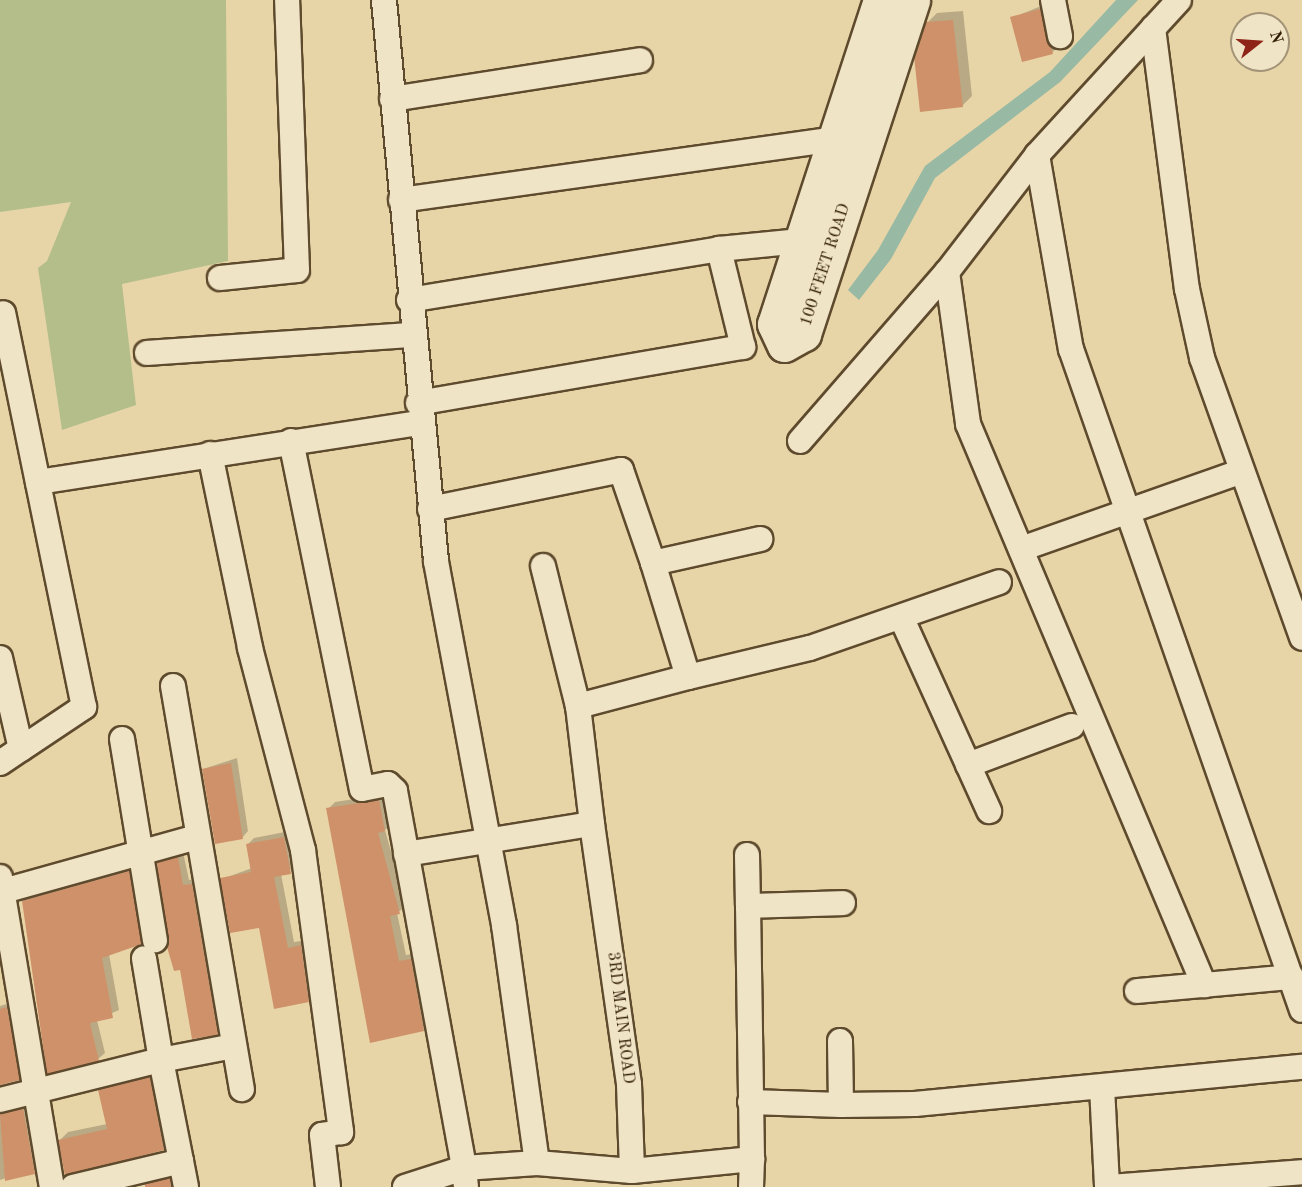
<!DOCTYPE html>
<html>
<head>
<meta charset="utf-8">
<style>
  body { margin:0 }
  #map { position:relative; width:1302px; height:1187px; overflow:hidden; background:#e8d5a7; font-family:"Old Standard TT",serif }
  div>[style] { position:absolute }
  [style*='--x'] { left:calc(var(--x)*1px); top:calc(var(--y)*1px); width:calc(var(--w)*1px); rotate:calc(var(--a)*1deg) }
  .green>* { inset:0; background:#b3be8a }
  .water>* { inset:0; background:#98b9a3 }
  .shadow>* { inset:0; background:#0003 }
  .building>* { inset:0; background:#cf9169 }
  .roads { filter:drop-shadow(2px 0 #5e4a2d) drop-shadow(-2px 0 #5e4a2d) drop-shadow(0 2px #5e4a2d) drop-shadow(0 -2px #5e4a2d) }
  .minor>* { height:24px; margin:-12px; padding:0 12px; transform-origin:12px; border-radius:12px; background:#f0e4c6 }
  .secondary>* { height:33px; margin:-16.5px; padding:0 16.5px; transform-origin:16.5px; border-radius:16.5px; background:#f0e4c6 }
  span { translate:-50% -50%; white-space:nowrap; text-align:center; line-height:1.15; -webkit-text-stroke:5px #f0e4c6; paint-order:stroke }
  .street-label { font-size:16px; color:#301c04 }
  .north { position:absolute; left:1230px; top:12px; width:60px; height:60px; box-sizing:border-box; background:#f0e4c6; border:2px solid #a39478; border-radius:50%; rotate:73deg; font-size:16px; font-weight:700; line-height:24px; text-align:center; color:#301c04 }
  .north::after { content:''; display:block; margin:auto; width:21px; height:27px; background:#8f2418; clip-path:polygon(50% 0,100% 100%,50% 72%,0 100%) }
</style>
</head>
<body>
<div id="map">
  <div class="green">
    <div style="clip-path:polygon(0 0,226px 0,228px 261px,122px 284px,136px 405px,62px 430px,38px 268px,47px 261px,71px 202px,0 212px)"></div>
  </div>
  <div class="water">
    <div style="clip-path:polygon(1116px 0,1138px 0,1060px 82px,935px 178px,891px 259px,859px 300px,848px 290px,878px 250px,925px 166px,1050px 72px)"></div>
  </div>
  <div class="shadow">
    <div style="clip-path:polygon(1046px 4px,1058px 46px,1052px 53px,1012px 18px)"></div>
    <div style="clip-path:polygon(963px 11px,972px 96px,962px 106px,927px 23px,937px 13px)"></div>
    <div style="clip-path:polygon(237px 758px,248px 831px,242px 838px,203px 769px)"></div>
    <div style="clip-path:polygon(386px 794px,392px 823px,385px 830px,406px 906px,397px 913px,406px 955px,418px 953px,431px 1023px,424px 1030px,328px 809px,335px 802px)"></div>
    <div style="clip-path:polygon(290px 831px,296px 866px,281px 874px,294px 942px,307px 940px,315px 995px,308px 1001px,261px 926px,222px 879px,252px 868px,248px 844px,254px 838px)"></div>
    <div style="clip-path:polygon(183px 852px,189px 880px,198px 879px,223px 1027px,217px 1033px,182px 968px,158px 864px)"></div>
    <div style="clip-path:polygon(136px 865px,148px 936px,109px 954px,119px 1010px,97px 1020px,105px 1053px,98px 1059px,23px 901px,30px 894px)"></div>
    <div style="clip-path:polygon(13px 1002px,25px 1073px,0 1085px,0 1006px)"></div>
    <div style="clip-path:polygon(157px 1071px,171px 1141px,164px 1149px,60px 1140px,68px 1132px,107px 1124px,100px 1091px,107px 1083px)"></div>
    <div style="clip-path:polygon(29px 1104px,41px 1167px,0 1180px,0 1105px)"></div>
    <div style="clip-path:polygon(176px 1173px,179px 1187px,147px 1187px,153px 1178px)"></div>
  </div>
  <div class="building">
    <div style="clip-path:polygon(1040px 9px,1053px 54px,1022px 62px,1010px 17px)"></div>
    <div style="clip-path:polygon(953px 20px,963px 107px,920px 112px,914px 56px,925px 22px)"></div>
    <div style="clip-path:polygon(231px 763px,243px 839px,215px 844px,202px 769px)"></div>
    <div style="clip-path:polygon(379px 800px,385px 831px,378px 833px,400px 914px,390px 916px,399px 961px,411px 959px,424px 1031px,370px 1043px,326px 808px)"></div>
    <div style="clip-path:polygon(284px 837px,291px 874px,274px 877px,288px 948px,301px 945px,309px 1002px,274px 1009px,259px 928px,230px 933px,220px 878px,251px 872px,246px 844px)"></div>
    <div style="clip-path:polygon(178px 857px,183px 885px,192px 884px,218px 1035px,192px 1039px,180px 970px,174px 971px,167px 947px,157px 863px)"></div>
    <div style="clip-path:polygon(129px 871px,142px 944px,102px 958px,113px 1018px,90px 1023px,99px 1061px,47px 1074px,22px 901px)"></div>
    <div style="clip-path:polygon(7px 1007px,20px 1080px,0 1085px,0 1009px)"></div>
    <div style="clip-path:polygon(150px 1077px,164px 1150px,65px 1176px,58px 1140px,107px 1129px,98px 1090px)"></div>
    <div style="clip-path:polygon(23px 1109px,35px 1174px,5px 1181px,0 1114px)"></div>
    <div style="clip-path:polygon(170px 1178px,171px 1187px,145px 1187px,145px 1184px)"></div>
  </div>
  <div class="roads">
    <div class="minor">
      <div style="--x:1053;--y:0;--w:37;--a:79"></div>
      <div style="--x:1153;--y:28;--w:263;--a:82.6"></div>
      <div style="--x:1187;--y:289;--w:71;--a:77.7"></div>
      <div style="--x:1202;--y:358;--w:297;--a:70.3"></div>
      <div style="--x:392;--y:99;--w:251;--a:-8.9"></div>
      <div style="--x:1037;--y:155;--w:197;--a:80.1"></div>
      <div style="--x:1071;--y:349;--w:700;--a:70.74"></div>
      <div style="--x:401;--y:200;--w:437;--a:-8"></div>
      <div style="--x:947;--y:272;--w:153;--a:82.1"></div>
      <div style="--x:968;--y:424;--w:609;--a:67.18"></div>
      <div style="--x:220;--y:278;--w:77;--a:-5.9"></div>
      <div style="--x:297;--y:270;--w:270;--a:-92.1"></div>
      <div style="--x:409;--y:300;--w:314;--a:-9.3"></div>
      <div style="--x:719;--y:249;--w:82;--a:-5.6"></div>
      <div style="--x:147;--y:353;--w:266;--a:-3.9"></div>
      <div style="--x:418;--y:403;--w:330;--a:-9.8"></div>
      <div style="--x:743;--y:347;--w:101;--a:-103.8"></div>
      <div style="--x:291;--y:441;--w:355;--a:78.5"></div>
      <div style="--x:362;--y:789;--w:26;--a:-11"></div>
      <div style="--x:388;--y:784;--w:10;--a:45"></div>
      <div style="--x:395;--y:791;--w:383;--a:79.6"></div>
      <div style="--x:464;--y:1168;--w:73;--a:-3.9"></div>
      <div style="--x:537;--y:1163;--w:240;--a:-97.9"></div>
      <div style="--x:504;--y:925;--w:370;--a:-100.6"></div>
      <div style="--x:436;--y:561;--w:563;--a:-95.3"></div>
      <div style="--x:800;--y:441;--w:224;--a:-49"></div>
      <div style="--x:947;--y:272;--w:148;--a:-52.4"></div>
      <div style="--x:1037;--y:155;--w:210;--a:-47.5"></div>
      <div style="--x:210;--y:454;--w:198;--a:78.3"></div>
      <div style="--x:250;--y:648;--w:209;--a:75.3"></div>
      <div style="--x:303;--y:850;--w:285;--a:82.3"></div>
      <div style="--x:341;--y:1132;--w:19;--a:171"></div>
      <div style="--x:322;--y:1135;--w:52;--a:83.4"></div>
      <div style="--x:38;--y:482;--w:387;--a:-8.8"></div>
      <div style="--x:430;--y:509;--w:195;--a:-11.5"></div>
      <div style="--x:621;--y:470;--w:98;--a:71"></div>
      <div style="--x:653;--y:563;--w:110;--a:-12.6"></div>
      <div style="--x:1021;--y:549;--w:234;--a:-19.4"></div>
      <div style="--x:653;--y:563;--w:119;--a:72.9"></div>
      <div style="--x:688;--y:677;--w:125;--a:-13.4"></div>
      <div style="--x:810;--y:648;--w:200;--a:-19.2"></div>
      <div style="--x:543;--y:566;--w:144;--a:76"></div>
      <div style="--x:578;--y:706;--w:114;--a:-14.8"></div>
      <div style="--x:902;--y:619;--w:211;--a:65.6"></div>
      <div style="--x:0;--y:658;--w:93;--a:77"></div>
      <div style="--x:21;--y:749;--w:76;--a:-33.7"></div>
      <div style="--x:84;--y:707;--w:402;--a:-101.6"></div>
      <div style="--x:173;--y:686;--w:409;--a:80.3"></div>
      <div style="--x:578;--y:706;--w:119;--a:83.2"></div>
      <div style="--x:122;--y:739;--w:204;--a:80.7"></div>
      <div style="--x:0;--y:763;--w:25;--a:-34"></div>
      <div style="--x:968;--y:765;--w:111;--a:-20.6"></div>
      <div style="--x:406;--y:854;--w:188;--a:-9.2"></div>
      <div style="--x:592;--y:824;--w:263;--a:81.9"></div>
      <div style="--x:629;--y:1084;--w:87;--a:88"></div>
      <div style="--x:632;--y:1171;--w:121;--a:-5.7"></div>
      <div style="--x:752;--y:1159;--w:28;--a:92"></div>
      <div style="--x:747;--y:855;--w:51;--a:88.9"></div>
      <div style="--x:0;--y:877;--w:314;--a:80.5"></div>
      <div style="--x:0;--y:892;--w:205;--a:-15.6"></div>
      <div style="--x:1137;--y:991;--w:155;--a:-5.2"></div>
      <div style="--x:840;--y:1041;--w:64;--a:89.1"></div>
      <div style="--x:841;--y:1105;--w:74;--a:-0.8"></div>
      <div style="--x:915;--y:1104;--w:389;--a:-5.5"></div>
      <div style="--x:1102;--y:1087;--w:100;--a:87.1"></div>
      <div style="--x:0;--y:1100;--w:166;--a:-14"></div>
      <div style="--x:161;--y:1060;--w:103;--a:-99.5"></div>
      <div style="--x:750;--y:1102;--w:91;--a:1.9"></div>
      <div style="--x:752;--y:1159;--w:253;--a:-90.9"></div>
      <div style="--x:748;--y:906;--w:95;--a:-1.8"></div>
      <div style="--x:181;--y:1161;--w:103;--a:-101.2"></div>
      <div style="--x:161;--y:1060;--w:74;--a:-10.9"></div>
      <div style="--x:537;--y:1163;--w:95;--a:4.8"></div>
      <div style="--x:73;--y:1187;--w:111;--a:-13.5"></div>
      <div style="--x:181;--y:1161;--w:26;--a:79"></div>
      <div style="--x:405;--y:1187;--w:62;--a:-17.9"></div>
      <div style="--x:464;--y:1168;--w:19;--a:84"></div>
      <div style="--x:1109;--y:1187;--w:194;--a:-4.4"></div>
    </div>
    <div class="secondary">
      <div style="--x:880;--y:0;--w:341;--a:108.1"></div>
      <div style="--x:774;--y:324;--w:23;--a:65"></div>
      <div style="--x:784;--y:345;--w:23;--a:-29"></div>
      <div style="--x:804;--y:334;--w:351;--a:-71.9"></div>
    </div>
  </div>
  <div class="street-label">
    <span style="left:826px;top:265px;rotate:-72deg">100 FEET ROAD</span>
    <span style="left:620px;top:1018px;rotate:83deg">3RD MAIN ROAD</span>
  </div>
  <div class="north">N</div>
</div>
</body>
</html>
